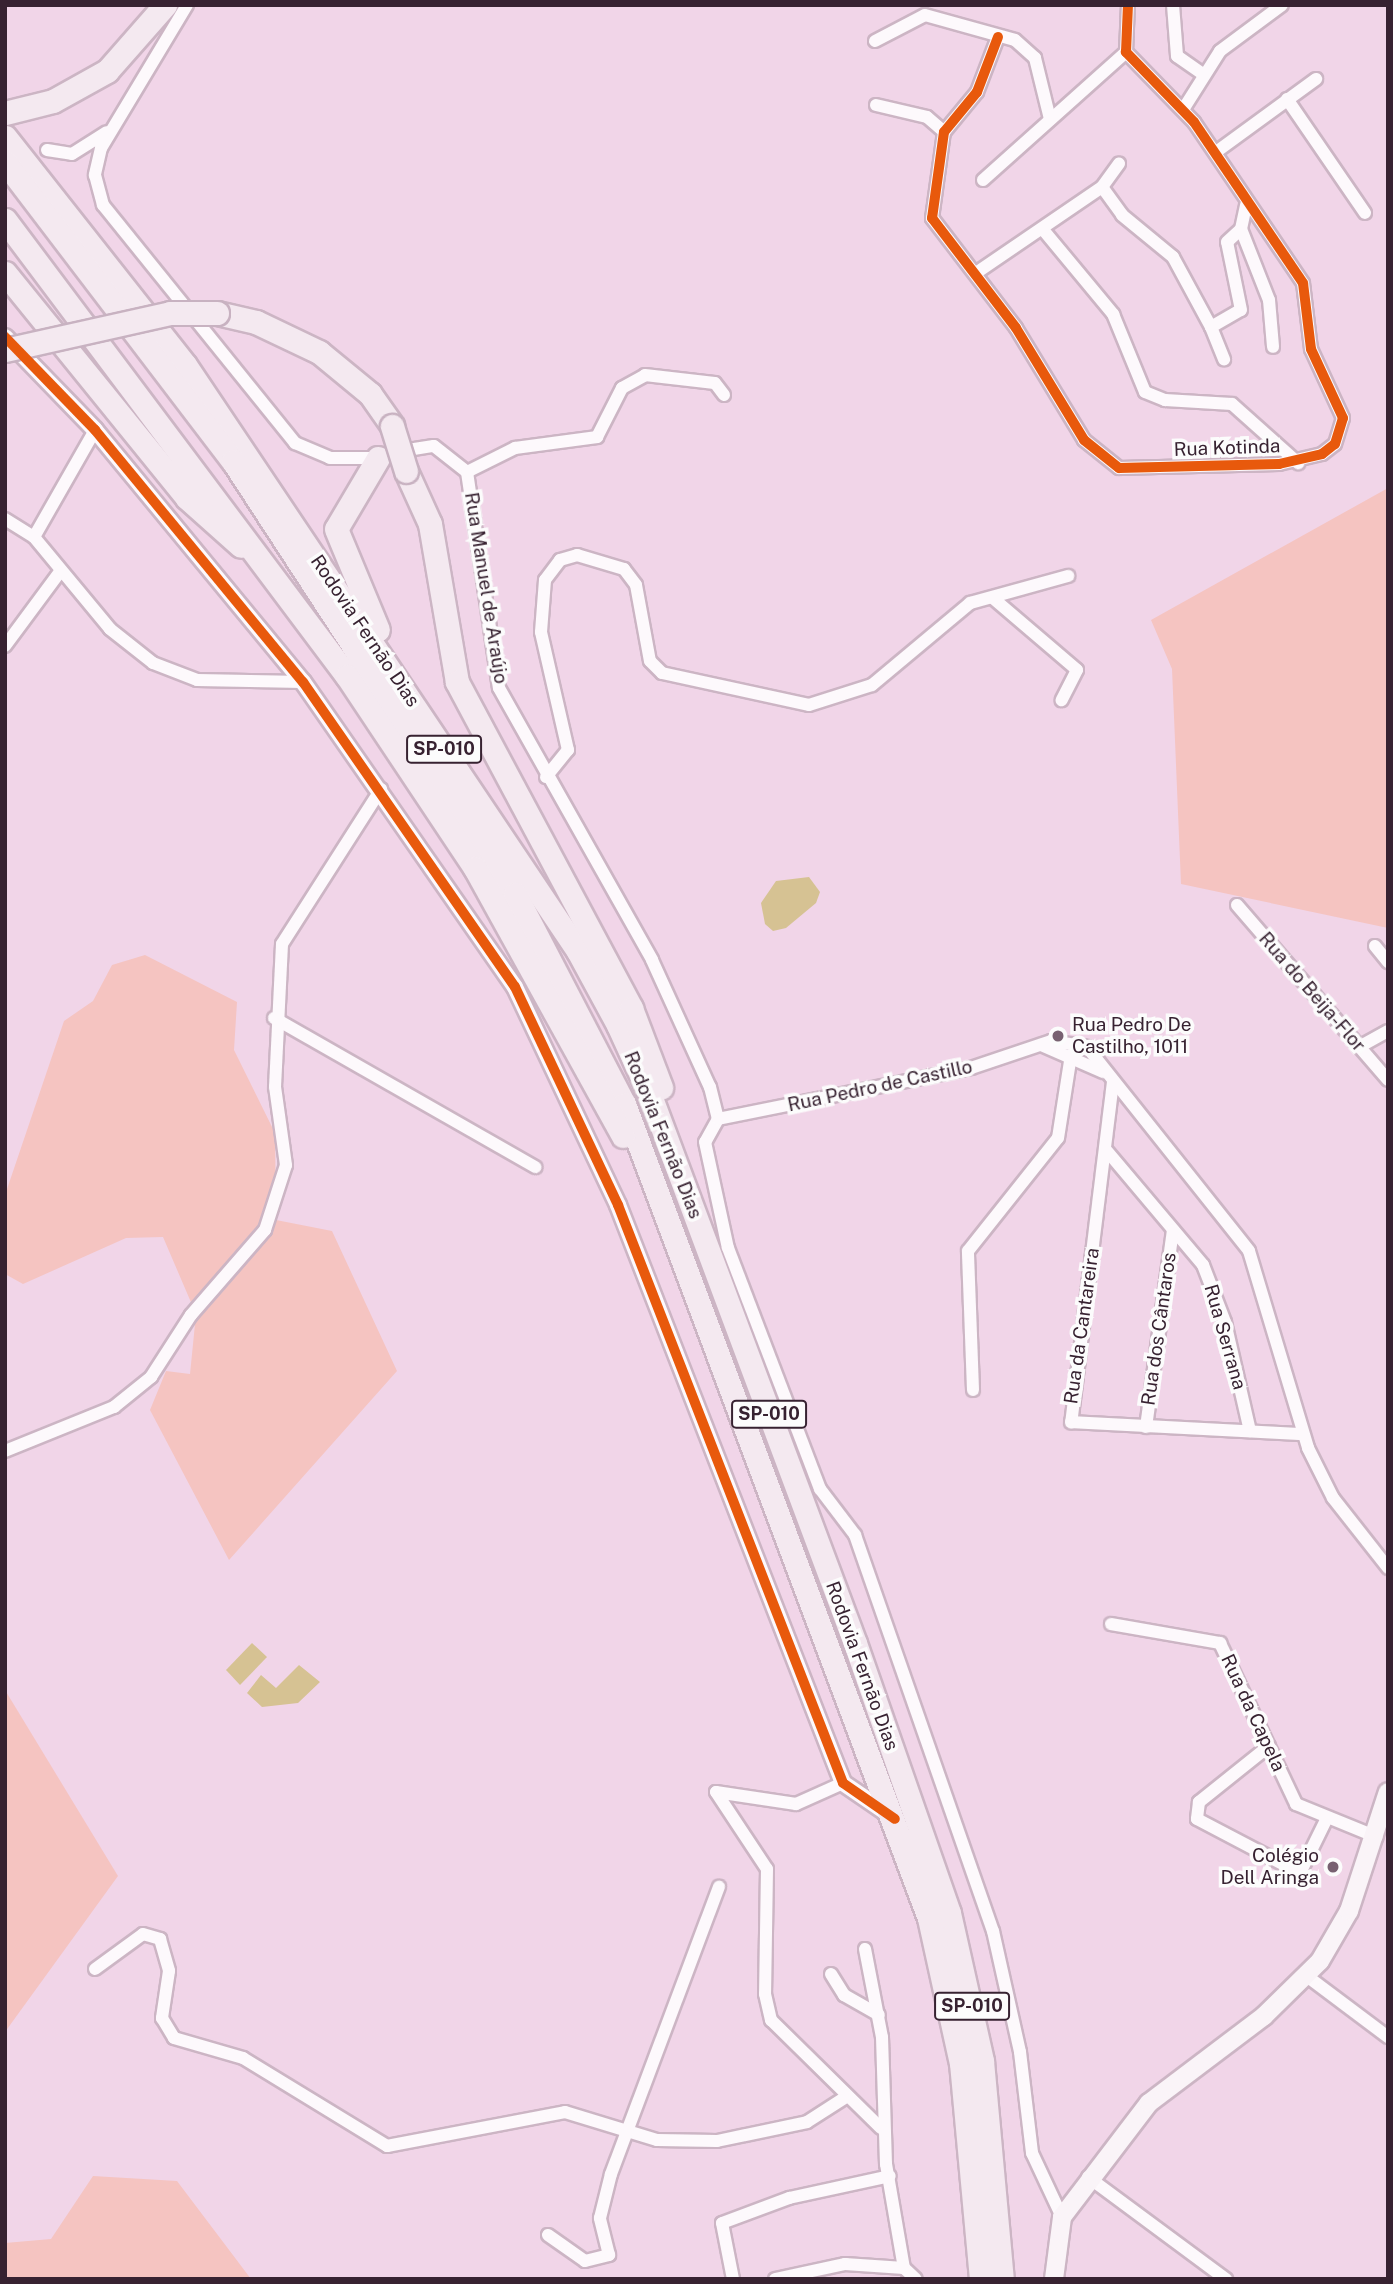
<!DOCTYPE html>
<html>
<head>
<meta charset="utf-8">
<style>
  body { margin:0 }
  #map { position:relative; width:1393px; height:2284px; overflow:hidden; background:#f1d5e8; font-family:"Public Sans",sans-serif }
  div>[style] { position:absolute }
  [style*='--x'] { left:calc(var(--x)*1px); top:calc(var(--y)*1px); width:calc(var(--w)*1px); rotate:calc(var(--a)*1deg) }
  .green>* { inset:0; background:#f5c4c1 }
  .water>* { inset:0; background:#d6c293 }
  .roads { filter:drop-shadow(2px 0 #ccb5c4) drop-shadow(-2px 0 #ccb5c4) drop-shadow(0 2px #ccb5c4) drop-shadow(0 -2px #ccb5c4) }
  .minor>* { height:12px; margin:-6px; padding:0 6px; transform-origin:6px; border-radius:6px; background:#fdf9fc }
  .tertiary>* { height:16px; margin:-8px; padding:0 8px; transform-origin:8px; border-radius:8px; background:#fdf9fc }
  .secondary>* { height:18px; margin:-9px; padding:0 9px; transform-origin:9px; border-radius:9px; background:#faf4f8 }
  .motorway>* { height:23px; margin:-11.5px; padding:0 11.5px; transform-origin:11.5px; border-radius:11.5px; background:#f4e9f0 }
  .bridges { filter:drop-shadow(2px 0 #c8b2c1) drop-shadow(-2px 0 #c8b2c1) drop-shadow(0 2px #c8b2c1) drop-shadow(0 -2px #c8b2c1) }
  .motorway-bridge>* { height:23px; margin:-11.5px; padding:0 11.5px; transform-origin:11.5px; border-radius:11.5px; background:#f4e9f0 }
  .cycleway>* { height:10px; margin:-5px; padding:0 5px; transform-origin:5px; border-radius:5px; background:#e8590c }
  .dots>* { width:19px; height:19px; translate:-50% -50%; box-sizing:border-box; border:4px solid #fcfcfc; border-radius:50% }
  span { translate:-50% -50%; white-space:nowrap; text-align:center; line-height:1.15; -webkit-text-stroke:7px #fcfcfc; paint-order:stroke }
  .shield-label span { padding:2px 5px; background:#fcfcfc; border:2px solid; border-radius:5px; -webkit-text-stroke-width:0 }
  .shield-label { font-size:18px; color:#372231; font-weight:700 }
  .street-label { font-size:19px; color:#372231 }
  .poi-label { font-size:19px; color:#372231 }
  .left { translate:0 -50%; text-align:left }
  .right { translate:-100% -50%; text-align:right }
  .frame { position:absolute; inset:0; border:7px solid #372231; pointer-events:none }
</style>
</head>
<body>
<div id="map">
  <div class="green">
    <div style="clip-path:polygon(1388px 488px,1388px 928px,1181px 884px,1172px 669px,1151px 620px)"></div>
    <div style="clip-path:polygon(145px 955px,237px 1002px,234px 1050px,275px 1133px,276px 1220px,332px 1231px,397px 1371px,229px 1560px,150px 1410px,166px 1371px,190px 1374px,196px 1314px,163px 1237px,126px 1238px,23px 1284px,5px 1274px,5px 1195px,64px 1021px,93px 1001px,112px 965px)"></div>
    <div style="clip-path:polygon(5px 1690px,118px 1876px,5px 2032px)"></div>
    <div style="clip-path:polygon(93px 2176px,177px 2181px,251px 2279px,5px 2279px,5px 2243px,51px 2239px)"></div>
  </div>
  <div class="water">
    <div style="clip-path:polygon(809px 877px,820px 892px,816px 903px,786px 928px,773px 931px,765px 924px,761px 903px,776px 881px)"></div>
    <div style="clip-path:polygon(252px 1643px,267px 1657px,240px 1685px,226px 1670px)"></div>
    <div style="clip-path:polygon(299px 1665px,320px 1682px,298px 1703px,262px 1707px,247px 1693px,261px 1675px,276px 1688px)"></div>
  </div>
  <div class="roads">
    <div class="minor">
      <div style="--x:187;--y:5;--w:167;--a:121"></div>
      <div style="--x:101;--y:148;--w:28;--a:103"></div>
      <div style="--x:95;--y:175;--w:31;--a:75"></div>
      <div style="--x:103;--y:205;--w:306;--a:51.1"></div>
      <div style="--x:295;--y:443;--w:38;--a:23"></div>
      <div style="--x:330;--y:458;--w:48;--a:0"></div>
      <div style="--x:1173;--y:5;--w:51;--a:85.5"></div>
      <div style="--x:1177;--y:56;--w:33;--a:35"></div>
      <div style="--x:998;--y:37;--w:59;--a:110.9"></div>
      <div style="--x:977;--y:92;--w:52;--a:129.5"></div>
      <div style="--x:944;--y:132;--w:87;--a:97.9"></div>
      <div style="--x:932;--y:218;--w:138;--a:52.6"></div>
      <div style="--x:1016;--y:328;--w:131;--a:58.7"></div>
      <div style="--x:1084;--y:440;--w:45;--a:38.7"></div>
      <div style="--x:1119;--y:468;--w:160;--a:-1.4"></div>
      <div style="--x:1279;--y:464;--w:44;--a:-13.1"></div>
      <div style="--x:1322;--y:454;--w:16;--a:-38"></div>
      <div style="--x:1335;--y:444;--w:27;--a:-73"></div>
      <div style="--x:1343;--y:418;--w:76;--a:-114.9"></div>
      <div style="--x:1311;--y:349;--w:66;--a:-96.9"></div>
      <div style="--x:1303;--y:283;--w:194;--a:-124.1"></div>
      <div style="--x:1194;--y:122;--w:98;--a:-134.2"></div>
      <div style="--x:1126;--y:52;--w:47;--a:-87.6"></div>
      <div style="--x:875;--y:41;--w:56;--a:-27.5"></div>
      <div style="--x:925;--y:15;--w:93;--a:15.5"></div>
      <div style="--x:1015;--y:40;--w:27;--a:42"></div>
      <div style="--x:1035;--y:58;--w:63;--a:76.2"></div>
      <div style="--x:1287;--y:99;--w:138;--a:55.6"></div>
      <div style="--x:876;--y:105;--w:52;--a:13.2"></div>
      <div style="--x:927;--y:117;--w:23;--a:41"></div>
      <div style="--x:1184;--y:108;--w:67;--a:-57.7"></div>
      <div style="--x:1220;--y:51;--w:77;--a:-36.6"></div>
      <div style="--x:47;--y:150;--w:25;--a:9"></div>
      <div style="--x:72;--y:154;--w:41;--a:-32.2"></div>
      <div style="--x:1216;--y:152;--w:124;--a:-36.1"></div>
      <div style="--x:983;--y:180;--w:192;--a:-41.8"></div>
      <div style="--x:1102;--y:187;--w:29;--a:-54"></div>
      <div style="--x:1241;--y:229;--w:76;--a:68.5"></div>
      <div style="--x:1269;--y:300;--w:47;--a:85.1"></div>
      <div style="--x:1045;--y:232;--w:107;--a:50.3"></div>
      <div style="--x:1113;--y:314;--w:84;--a:67.7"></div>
      <div style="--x:1145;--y:392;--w:22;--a:22"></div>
      <div style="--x:1165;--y:400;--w:67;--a:3.4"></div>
      <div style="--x:1232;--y:404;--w:89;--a:41.8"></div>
      <div style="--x:976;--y:273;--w:153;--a:-34.3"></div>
      <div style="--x:1102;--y:187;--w:34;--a:54"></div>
      <div style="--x:1122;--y:215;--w:66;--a:39.5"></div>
      <div style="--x:1173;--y:257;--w:80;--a:61.5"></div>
      <div style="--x:1211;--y:327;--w:34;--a:-30"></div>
      <div style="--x:1241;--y:310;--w:69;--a:-101.6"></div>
      <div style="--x:1227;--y:242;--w:19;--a:-43"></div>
      <div style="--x:1241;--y:229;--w:25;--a:-78"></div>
      <div style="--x:1211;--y:327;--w:35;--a:68"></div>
      <div style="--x:395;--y:452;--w:39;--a:-9"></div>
      <div style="--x:434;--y:446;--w:42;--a:38.2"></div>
      <div style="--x:467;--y:472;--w:218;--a:81.6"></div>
      <div style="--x:499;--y:688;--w:312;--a:60.6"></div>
      <div style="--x:652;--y:960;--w:140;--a:65.5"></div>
      <div style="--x:710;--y:1087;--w:33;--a:76"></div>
      <div style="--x:467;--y:472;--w:54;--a:-26.6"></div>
      <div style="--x:515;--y:448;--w:83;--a:-7.6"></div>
      <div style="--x:597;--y:437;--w:55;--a:-63"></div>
      <div style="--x:622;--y:388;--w:26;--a:-29"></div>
      <div style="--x:645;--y:375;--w:70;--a:6.5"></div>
      <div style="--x:715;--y:383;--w:15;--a:53"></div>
      <div style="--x:5;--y:519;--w:34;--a:32"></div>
      <div style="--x:34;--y:537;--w:119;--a:50.4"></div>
      <div style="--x:110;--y:629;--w:55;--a:38.3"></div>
      <div style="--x:153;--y:663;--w:47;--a:21.1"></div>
      <div style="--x:197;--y:680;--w:106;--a:1.1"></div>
      <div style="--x:34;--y:537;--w:123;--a:-60.3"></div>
      <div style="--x:994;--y:599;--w:109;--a:40.5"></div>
      <div style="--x:1077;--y:670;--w:34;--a:117"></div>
      <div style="--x:5;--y:646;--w:91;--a:-53.5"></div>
      <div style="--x:546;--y:777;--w:35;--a:-51"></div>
      <div style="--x:568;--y:750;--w:121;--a:-102.9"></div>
      <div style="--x:541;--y:632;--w:52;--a:-85.6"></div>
      <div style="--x:545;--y:580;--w:25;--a:-53"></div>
      <div style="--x:560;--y:560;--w:18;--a:-16"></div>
      <div style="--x:577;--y:555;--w:49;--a:16.6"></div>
      <div style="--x:624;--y:569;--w:20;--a:53"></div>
      <div style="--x:636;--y:585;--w:77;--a:79.6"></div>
      <div style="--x:650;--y:661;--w:17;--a:45"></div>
      <div style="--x:662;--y:673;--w:150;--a:12.3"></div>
      <div style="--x:809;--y:705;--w:66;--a:-17.6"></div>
      <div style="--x:872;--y:685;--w:128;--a:-39.9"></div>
      <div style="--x:970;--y:603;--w:102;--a:-15.4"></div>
      <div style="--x:1237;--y:905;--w:231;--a:49.2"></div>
      <div style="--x:1375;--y:946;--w:21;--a:51"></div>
      <div style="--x:274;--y:1018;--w:301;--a:29.7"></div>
      <div style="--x:1041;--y:1045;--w:68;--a:23.5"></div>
      <div style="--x:1359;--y:1047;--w:33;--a:-29"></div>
      <div style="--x:1113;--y:1082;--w:343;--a:97"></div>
      <div style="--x:1071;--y:1422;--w:232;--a:3"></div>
      <div style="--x:718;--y:1119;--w:26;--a:119"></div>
      <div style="--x:705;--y:1142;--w:108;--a:77.8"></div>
      <div style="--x:728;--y:1248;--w:258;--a:69.1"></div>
      <div style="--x:820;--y:1489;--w:58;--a:52.7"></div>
      <div style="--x:855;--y:1535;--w:419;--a:70.8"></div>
      <div style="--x:993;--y:1931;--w:124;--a:77.4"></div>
      <div style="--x:1020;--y:2052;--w:102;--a:83.2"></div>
      <div style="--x:1032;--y:2153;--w:71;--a:64.9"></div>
      <div style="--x:718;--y:1119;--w:258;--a:-11.4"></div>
      <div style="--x:971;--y:1068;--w:84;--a:-18.6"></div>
      <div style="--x:1051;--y:1041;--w:36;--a:9"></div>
      <div style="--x:1087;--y:1047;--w:260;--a:51.5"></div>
      <div style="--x:1249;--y:1251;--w:206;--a:73.3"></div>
      <div style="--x:1308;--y:1448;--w:56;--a:63.4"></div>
      <div style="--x:1333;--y:1498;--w:89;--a:51.8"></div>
      <div style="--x:1107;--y:1151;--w:149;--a:49.9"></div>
      <div style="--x:1203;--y:1265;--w:61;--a:68.9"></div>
      <div style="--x:1225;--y:1322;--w:112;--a:77.1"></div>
      <div style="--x:973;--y:1390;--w:139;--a:-92.1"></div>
      <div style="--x:968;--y:1251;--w:144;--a:-51.5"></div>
      <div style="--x:1058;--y:1138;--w:84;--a:-81.1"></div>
      <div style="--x:1146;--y:1427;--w:198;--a:-82.2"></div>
      <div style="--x:5;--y:1451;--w:118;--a:-22"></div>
      <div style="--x:114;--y:1407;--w:48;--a:-39"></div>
      <div style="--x:151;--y:1377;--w:74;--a:-57.2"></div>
      <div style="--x:191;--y:1315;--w:113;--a:-49"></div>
      <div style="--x:265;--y:1230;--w:68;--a:-72.1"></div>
      <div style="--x:286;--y:1165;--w:79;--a:-98"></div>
      <div style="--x:275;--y:1087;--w:143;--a:-87.2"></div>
      <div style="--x:282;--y:944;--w:184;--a:-57.4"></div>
      <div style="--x:1111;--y:1624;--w:111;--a:9.9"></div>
      <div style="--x:1220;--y:1643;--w:178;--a:64.7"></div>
      <div style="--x:1296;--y:1804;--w:87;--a:22.2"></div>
      <div style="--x:1269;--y:1746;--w:90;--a:141.3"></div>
      <div style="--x:1199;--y:1802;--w:17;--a:97"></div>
      <div style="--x:1197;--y:1819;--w:116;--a:27.7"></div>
      <div style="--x:1300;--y:1873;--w:59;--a:-63.9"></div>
      <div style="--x:716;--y:1792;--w:92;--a:56.5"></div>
      <div style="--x:767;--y:1869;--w:125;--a:90.9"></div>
      <div style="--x:765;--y:1994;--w:27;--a:77"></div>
      <div style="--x:771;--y:2020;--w:154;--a:44.5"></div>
      <div style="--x:716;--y:1792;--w:81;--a:8.5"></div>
      <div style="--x:796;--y:1804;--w:51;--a:-24.1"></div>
      <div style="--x:865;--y:1949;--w:90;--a:79.1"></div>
      <div style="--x:882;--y:2037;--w:127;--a:88.2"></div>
      <div style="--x:886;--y:2164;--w:106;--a:80.2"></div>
      <div style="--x:904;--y:2268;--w:16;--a:43"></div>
      <div style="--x:95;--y:1969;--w:59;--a:-36.1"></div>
      <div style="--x:143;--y:1934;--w:18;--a:16"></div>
      <div style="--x:160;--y:1939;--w:33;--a:74"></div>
      <div style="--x:169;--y:1971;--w:48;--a:98.5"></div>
      <div style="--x:162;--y:2018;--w:23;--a:59"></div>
      <div style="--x:174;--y:2038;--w:72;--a:16.2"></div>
      <div style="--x:243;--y:2058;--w:169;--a:31.4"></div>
      <div style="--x:387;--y:2146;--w:181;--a:-10.8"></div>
      <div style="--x:565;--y:2112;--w:96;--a:16.9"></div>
      <div style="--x:657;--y:2140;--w:60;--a:1"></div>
      <div style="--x:717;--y:2141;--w:92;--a:-11.9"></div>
      <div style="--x:807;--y:2122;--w:46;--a:-32.7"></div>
      <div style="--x:831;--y:1974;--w:25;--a:58"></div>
      <div style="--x:844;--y:1995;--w:40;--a:29.7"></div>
      <div style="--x:1308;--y:1977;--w:100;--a:36.9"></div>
      <div style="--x:1088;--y:2177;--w:172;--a:36.5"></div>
      <div style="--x:548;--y:2235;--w:45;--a:35.1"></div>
      <div style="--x:585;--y:2261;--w:25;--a:-14"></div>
      <div style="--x:609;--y:2255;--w:38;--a:-104"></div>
      <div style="--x:600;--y:2218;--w:45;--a:-76"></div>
      <div style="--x:611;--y:2174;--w:307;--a:-69.4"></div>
      <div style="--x:733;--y:2279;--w:57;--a:-101.1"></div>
      <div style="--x:722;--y:2223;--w:72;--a:-20.5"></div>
      <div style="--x:789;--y:2198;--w:103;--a:-12.3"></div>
      <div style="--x:775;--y:2279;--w:72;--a:-12.1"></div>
      <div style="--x:845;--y:2264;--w:59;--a:3.9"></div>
    </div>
    <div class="tertiary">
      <div style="--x:5;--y:337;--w:129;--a:45.9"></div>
      <div style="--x:95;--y:430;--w:327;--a:50.5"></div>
      <div style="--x:303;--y:682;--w:371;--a:55.2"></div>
      <div style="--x:515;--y:987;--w:241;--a:64.7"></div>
      <div style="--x:618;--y:1205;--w:620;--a:68.73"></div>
      <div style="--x:843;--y:1783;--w:57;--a:34.2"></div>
    </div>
    <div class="secondary">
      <div style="--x:1054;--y:2279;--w:63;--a:-82.6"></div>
      <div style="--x:1062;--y:2217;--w:143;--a:-52.7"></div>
      <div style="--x:1149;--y:2103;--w:144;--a:-37.1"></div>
      <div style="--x:1264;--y:2016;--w:78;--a:-44.5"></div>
      <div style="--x:1320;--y:1961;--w:58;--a:-59.9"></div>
      <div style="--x:1349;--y:1911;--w:125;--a:-71.9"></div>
    </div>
    <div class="motorway">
      <div style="--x:5;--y:113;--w:49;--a:-14"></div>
      <div style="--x:53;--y:101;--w:62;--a:-29.1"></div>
      <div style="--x:107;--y:71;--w:88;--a:-48.7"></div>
      <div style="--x:5;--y:137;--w:290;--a:51.7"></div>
      <div style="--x:185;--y:365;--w:706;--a:56.15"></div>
      <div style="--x:578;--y:951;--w:84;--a:61.6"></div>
      <div style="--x:618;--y:1025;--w:77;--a:65.4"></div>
      <div style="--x:650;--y:1095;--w:585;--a:69.49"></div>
      <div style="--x:855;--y:1643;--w:286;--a:70.8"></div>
      <div style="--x:949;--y:1913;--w:152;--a:77.4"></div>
      <div style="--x:982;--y:2061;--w:219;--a:84.8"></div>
      <div style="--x:5;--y:162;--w:376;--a:52.7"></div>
      <div style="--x:233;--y:461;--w:517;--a:56.93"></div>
      <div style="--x:515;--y:894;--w:237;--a:62.6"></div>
      <div style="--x:624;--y:1104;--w:869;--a:69.46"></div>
      <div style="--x:929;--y:1918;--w:148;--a:77.6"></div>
      <div style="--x:961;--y:2063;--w:217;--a:84.7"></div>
      <div style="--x:5;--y:220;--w:570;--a:53.13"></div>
      <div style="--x:347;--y:676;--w:231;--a:56.3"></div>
      <div style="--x:475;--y:868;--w:306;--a:61.1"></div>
      <div style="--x:5;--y:273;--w:289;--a:51"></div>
      <div style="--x:187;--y:498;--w:72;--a:41.6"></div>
      <div style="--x:217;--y:313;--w:40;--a:13"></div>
      <div style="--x:256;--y:322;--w:70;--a:25.5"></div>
      <div style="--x:319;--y:352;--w:66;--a:39.5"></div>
      <div style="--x:370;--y:394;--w:39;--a:55"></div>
      <div style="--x:378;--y:458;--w:82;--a:120.6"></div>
      <div style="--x:336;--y:529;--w:109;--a:67.4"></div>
      <div style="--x:406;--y:471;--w:58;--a:65.6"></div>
      <div style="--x:430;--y:524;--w:160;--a:80.3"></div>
      <div style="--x:457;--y:682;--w:370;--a:61.9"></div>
      <div style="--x:631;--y:1008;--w:85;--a:69.2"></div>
    </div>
  </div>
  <div class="bridges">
    <div class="motorway-bridge">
      <div style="--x:5;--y:350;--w:169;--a:-12.6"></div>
      <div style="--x:170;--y:313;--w:47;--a:0"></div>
      <div style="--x:392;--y:426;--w:47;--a:72.7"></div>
    </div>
  </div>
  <div class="cycleway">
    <div style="--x:998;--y:37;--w:59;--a:110.9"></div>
    <div style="--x:977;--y:92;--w:52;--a:129.5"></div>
    <div style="--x:944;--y:132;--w:87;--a:97.9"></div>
    <div style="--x:932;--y:218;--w:138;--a:52.6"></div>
    <div style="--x:1016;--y:328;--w:131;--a:58.7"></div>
    <div style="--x:1084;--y:440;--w:45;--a:38.7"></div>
    <div style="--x:1119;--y:468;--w:160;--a:-1.4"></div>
    <div style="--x:1279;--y:464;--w:44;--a:-13.1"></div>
    <div style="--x:1322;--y:454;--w:16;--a:-38"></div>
    <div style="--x:1335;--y:444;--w:27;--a:-73"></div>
    <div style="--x:1343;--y:418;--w:76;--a:-114.9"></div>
    <div style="--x:1311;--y:349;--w:66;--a:-96.9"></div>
    <div style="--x:1303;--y:283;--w:194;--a:-124.1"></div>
    <div style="--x:1194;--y:122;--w:98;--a:-134.2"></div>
    <div style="--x:1126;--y:52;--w:47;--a:-87.6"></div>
    <div style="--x:5;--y:337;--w:129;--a:45.9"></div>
    <div style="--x:95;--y:430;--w:327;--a:50.5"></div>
    <div style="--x:303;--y:682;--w:371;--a:55.2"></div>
    <div style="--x:515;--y:987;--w:241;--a:64.7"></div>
    <div style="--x:618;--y:1205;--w:620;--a:68.73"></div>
    <div style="--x:843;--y:1783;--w:63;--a:34.7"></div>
  </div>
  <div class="dots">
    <div style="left:1058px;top:1036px;background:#786171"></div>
    <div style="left:1333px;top:1867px;background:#786171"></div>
  </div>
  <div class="shield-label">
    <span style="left:444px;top:749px">SP-010</span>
    <span style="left:769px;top:1414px">SP-010</span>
    <span style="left:972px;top:2006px">SP-010</span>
  </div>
  <div class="street-label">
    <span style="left:1227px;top:448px;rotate:-2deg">Rua Kotinda</span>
    <span style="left:486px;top:588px;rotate:81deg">Rua Manuel de Araújo</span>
    <span style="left:365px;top:631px;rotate:56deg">Rodovia Fernão Dias</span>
    <span style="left:1312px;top:992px;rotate:49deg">Rua do Beija-Flor</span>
    <span style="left:880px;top:1086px;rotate:-12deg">Rua Pedro de Castillo</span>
    <span style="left:663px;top:1135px;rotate:68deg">Rodovia Fernão Dias</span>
    <span style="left:1082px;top:1326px;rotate:-82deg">Rua da Cantareira</span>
    <span style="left:1159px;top:1329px;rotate:-82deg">Rua dos Cântaros</span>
    <span style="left:1225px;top:1337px;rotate:74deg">Rua Serrana</span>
    <span style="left:862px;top:1666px;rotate:70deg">Rodovia Fernão Dias</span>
    <span style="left:1253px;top:1713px;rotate:65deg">Rua da Capela</span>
  </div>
  <div class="poi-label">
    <span class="left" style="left:1072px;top:1036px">Rua Pedro De<br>Castilho, 1011</span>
    <span class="right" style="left:1319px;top:1867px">Colégio<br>Dell Aringa</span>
  </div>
  <div class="frame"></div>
</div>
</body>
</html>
